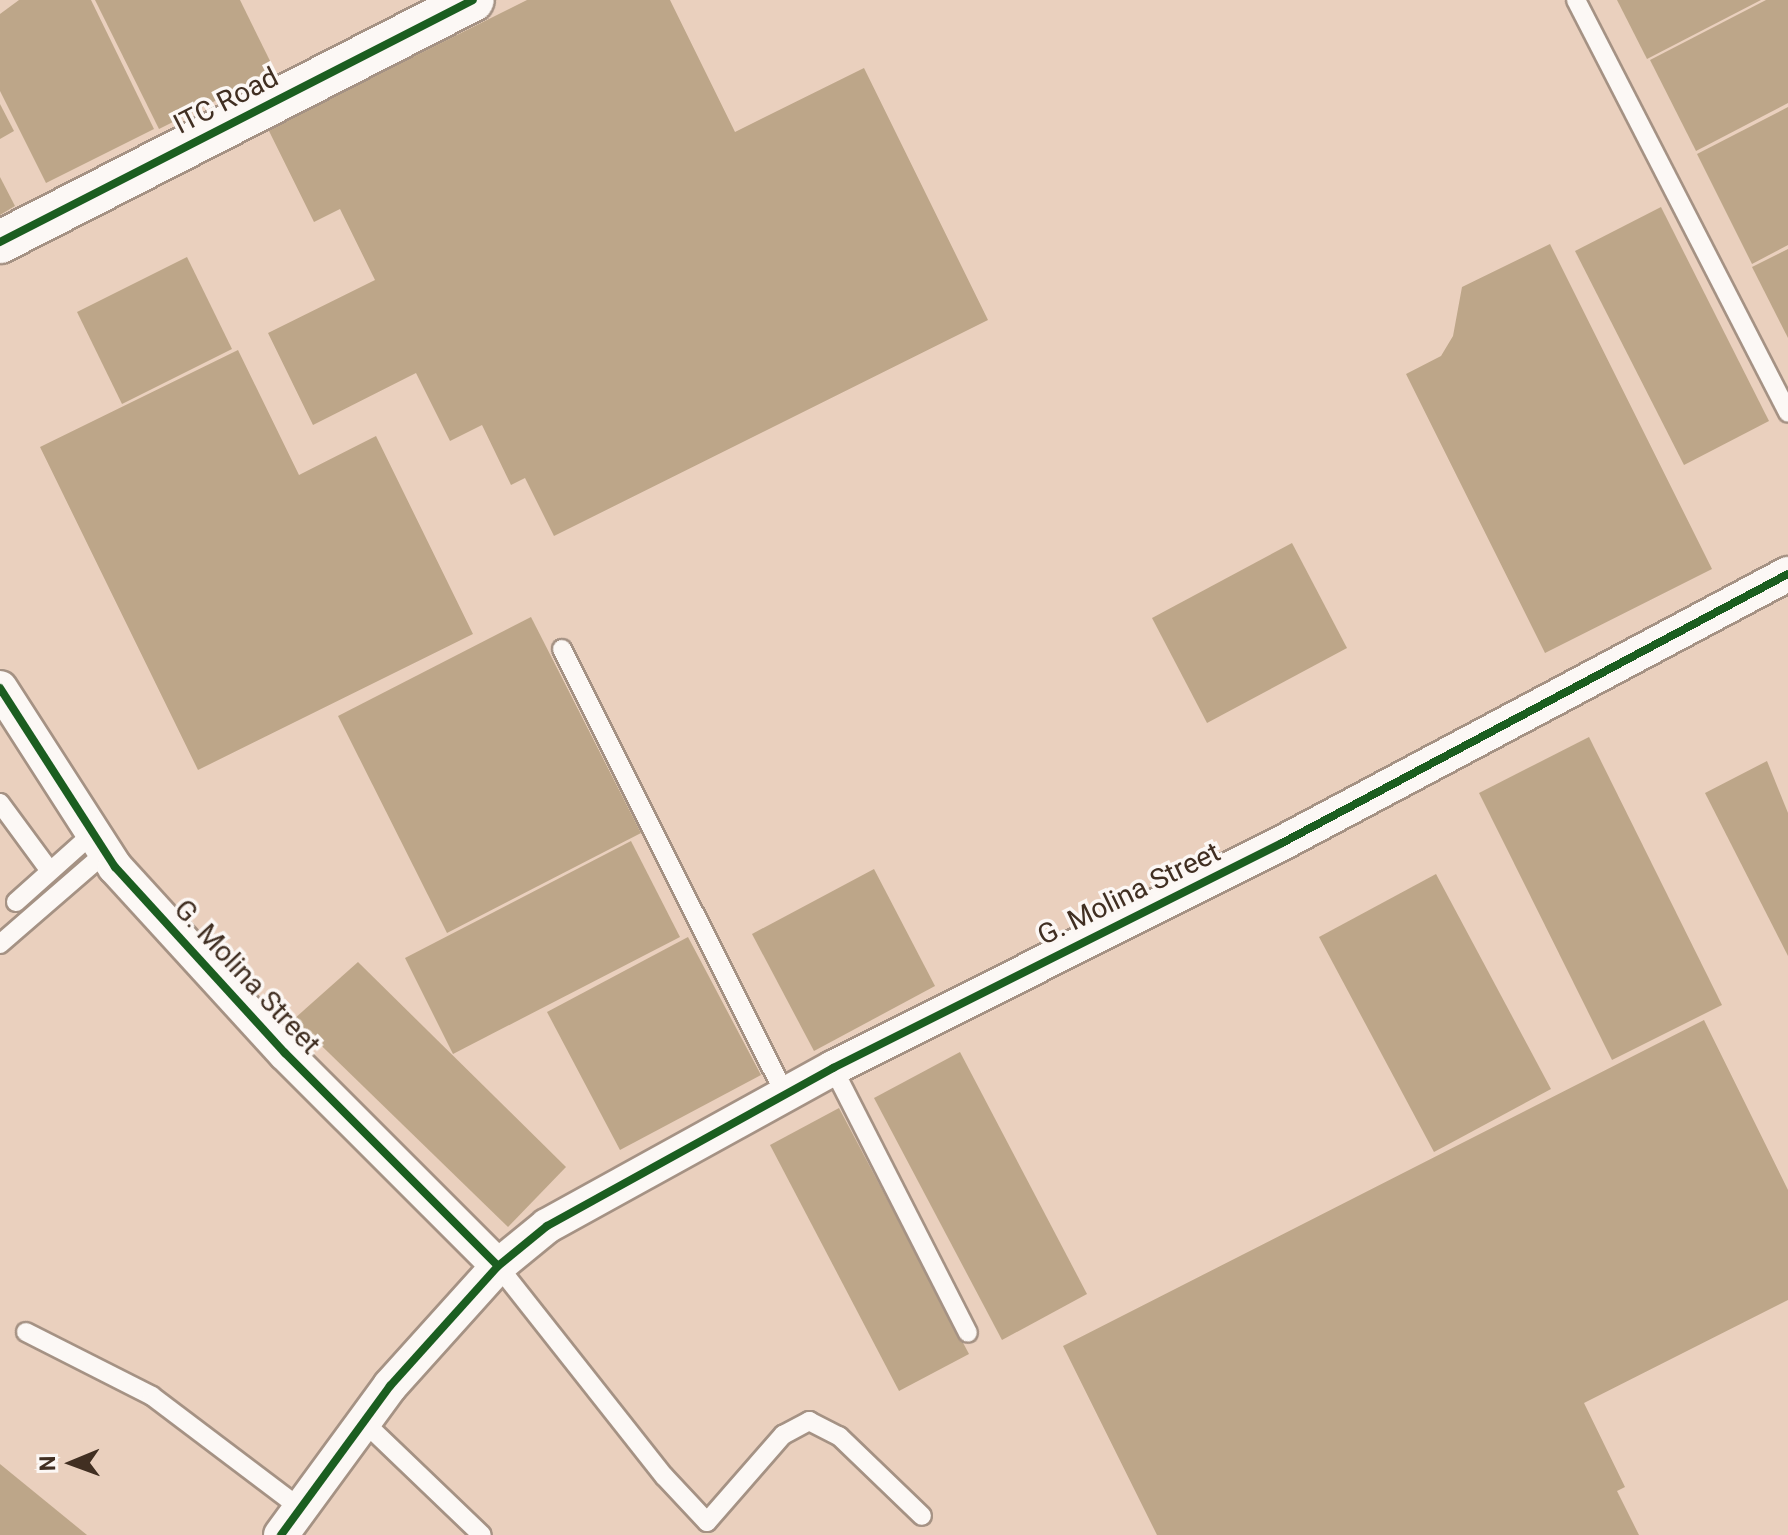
<!DOCTYPE html>
<html>
<head>
<meta charset="utf-8">
<style>
  body { margin:0 }
  #map { position:relative; width:1788px; height:1535px; overflow:hidden; background:#ead0be; font-family:Roboto,sans-serif }
  div>[style] { position:absolute }
  [style*='--x'] { left:calc(var(--x)*1px); top:calc(var(--y)*1px); width:calc(var(--w)*1px); rotate:calc(var(--a)*1deg) }
  .building>* { inset:0; background:#bda689 }
  .roads { filter:drop-shadow(2px 0 #a59284) drop-shadow(-2px 0 #a59284) drop-shadow(0 2px #a59284) drop-shadow(0 -2px #a59284) }
  .service>* { height:18px; margin:-9px; padding:0 9px; transform-origin:9px; border-radius:9px; background:#fcf8f5 }
  .minor>* { height:34px; margin:-17px; padding:0 17px; transform-origin:17px; border-radius:17px; background:#fcf8f5 }
  .tertiary>* { height:42px; margin:-21px; padding:0 21px; transform-origin:21px; border-radius:21px; background:#fcf8f5 }
  .cycleway>* { height:8px; margin:-4px; padding:0 4px; transform-origin:4px; border-radius:4px; background:#1b5e20 }
  span { translate:-50% -50%; white-space:nowrap; text-align:center; line-height:1.15; -webkit-text-stroke:7px #fcf7f4; paint-order:stroke }
  .street-label { font-size:28px; color:#412f22 }
  .north { position:absolute; left:32px; top:1423px; width:80px; height:80px; -webkit-text-stroke:6px #fcf7f4; paint-order:stroke; rotate:269deg; font-size:22px; font-weight:700; line-height:32px; text-align:center; color:#412f22 }
  .north::after { content:''; display:block; margin:auto; width:28px; height:36px; background:#412f22; clip-path:polygon(50% 0,100% 100%,50% 72%,0 100%) }
</style>
</head>
<body>
<div id="map">
  <div class="building">
    <div style="clip-path:polygon(19px 0,91px 0,154px 129px,46px 183px,0 91px,0 14px)"></div>
    <div style="clip-path:polygon(95px 0,240px 0,275px 71px,159px 129px)"></div>
    <div style="clip-path:polygon(527px 0,670px 0,735px 132px,864px 68px,988px 320px,554px 536px,525px 478px,511px 485px,482px 425px,450px 441px,416px 373px,313px 425px,268px 333px,375px 280px,340px 209px,314px 222px,268px 129px)"></div>
    <div style="clip-path:polygon(1617px 0,1761px 0,1647px 59px)"></div>
    <div style="clip-path:polygon(1766px 0,1788px 0,1788px 103px,1696px 151px,1650px 60px)"></div>
    <div style="clip-path:polygon(0 104px,14px 131px,0 139px)"></div>
    <div style="clip-path:polygon(1788px 107px,1788px 245px,1752px 264px,1697px 154px)"></div>
    <div style="clip-path:polygon(0 177px,15px 206px,0 215px)"></div>
    <div style="clip-path:polygon(1661px 207px,1769px 421px,1684px 465px,1575px 251px)"></div>
    <div style="clip-path:polygon(1550px 244px,1712px 569px,1545px 653px,1406px 374px,1441px 356px,1453px 336px,1462px 287px)"></div>
    <div style="clip-path:polygon(1788px 249px,1788px 338px,1752px 267px)"></div>
    <div style="clip-path:polygon(187px 257px,232px 349px,122px 404px,77px 312px)"></div>
    <div style="clip-path:polygon(238px 350px,299px 475px,376px 436px,473px 634px,198px 770px,40px 447px)"></div>
    <div style="clip-path:polygon(1292px 543px,1347px 648px,1207px 723px,1152px 618px)"></div>
    <div style="clip-path:polygon(531px 617px,641px 833px,447px 933px,338px 716px)"></div>
    <div style="clip-path:polygon(1589px 737px,1722px 1005px,1612px 1060px,1479px 793px)"></div>
    <div style="clip-path:polygon(1767px 761px,1788px 813px,1788px 956px,1705px 793px)"></div>
    <div style="clip-path:polygon(631px 841px,680px 937px,453px 1054px,405px 958px)"></div>
    <div style="clip-path:polygon(874px 869px,935px 986px,814px 1051px,752px 934px)"></div>
    <div style="clip-path:polygon(1436px 874px,1551px 1089px,1434px 1152px,1319px 937px)"></div>
    <div style="clip-path:polygon(688px 937px,761px 1075px,620px 1150px,547px 1012px)"></div>
    <div style="clip-path:polygon(358px 962px,566px 1167px,508px 1227px,294px 1019px)"></div>
    <div style="clip-path:polygon(1704px 1020px,1788px 1190px,1788px 1300px,1584px 1403px,1625px 1487px,1617px 1491px,1639px 1535px,1157px 1535px,1063px 1346px)"></div>
    <div style="clip-path:polygon(960px 1052px,1087px 1294px,1002px 1340px,874px 1098px)"></div>
    <div style="clip-path:polygon(839px 1108px,969px 1354px,899px 1391px,770px 1145px)"></div>
    <div style="clip-path:polygon(0 1464px,87px 1535px,0 1535px)"></div>
  </div>
  <div class="roads">
    <div class="service">
      <div style="--x:1576;--y:0;--w:464;--a:62.8"></div>
      <div style="--x:562;--y:649;--w:499;--a:63.4"></div>
      <div style="--x:0;--y:803;--w:84;--a:53.7"></div>
      <div style="--x:16;--y:902;--w:101;--a:-41.8"></div>
      <div style="--x:0;--y:944;--w:138;--a:-40.9"></div>
      <div style="--x:833;--y:1068;--w:297;--a:63"></div>
      <div style="--x:498;--y:1266;--w:268;--a:51.7"></div>
      <div style="--x:664;--y:1476;--w:63;--a:46.9"></div>
      <div style="--x:707;--y:1522;--w:116;--a:-48.9"></div>
      <div style="--x:783;--y:1435;--w:30;--a:-28"></div>
      <div style="--x:809;--y:1421;--w:34;--a:27"></div>
      <div style="--x:839;--y:1436;--w:115;--a:43.9"></div>
      <div style="--x:26;--y:1332;--w:141;--a:26.9"></div>
      <div style="--x:152;--y:1396;--w:186;--a:37.1"></div>
      <div style="--x:364;--y:1422;--w:163;--a:43.8"></div>
    </div>
    <div class="minor">
      <div style="--x:0;--y:688;--w:213;--a:57.3"></div>
      <div style="--x:115;--y:867;--w:252;--a:47.6"></div>
      <div style="--x:285;--y:1053;--w:301;--a:45"></div>
      <div style="--x:281;--y:1535;--w:185;--a:-53.8"></div>
      <div style="--x:390;--y:1386;--w:161;--a:-48"></div>
      <div style="--x:498;--y:1266;--w:63;--a:-39.2"></div>
      <div style="--x:547;--y:1226;--w:327;--a:-28.9"></div>
      <div style="--x:833;--y:1068;--w:502;--a:-26.62"></div>
      <div style="--x:1282;--y:843;--w:573;--a:-28"></div>
    </div>
    <div class="tertiary">
      <div style="--x:0;--y:242;--w:531;--a:-27.1"></div>
    </div>
  </div>
  <div class="cycleway">
    <div style="--x:0;--y:242;--w:531;--a:-27.1"></div>
    <div style="--x:0;--y:688;--w:213;--a:57.3"></div>
    <div style="--x:115;--y:867;--w:252;--a:47.6"></div>
    <div style="--x:285;--y:1053;--w:301;--a:45"></div>
    <div style="--x:281;--y:1535;--w:185;--a:-53.8"></div>
    <div style="--x:390;--y:1386;--w:161;--a:-48"></div>
    <div style="--x:498;--y:1266;--w:63;--a:-39.2"></div>
    <div style="--x:547;--y:1226;--w:327;--a:-28.9"></div>
    <div style="--x:833;--y:1068;--w:502;--a:-26.62"></div>
    <div style="--x:1282;--y:843;--w:573;--a:-28"></div>
  </div>
  <div class="street-label">
    <span style="left:226px;top:101px;rotate:-27deg">ITC Road</span>
    <span style="left:1129px;top:894px;rotate:-26deg">G. Molina Street</span>
    <span style="left:247px;top:977px;rotate:47deg">G. Molina Street</span>
  </div>
  <div class="north">N</div>
</div>
</body>
</html>
